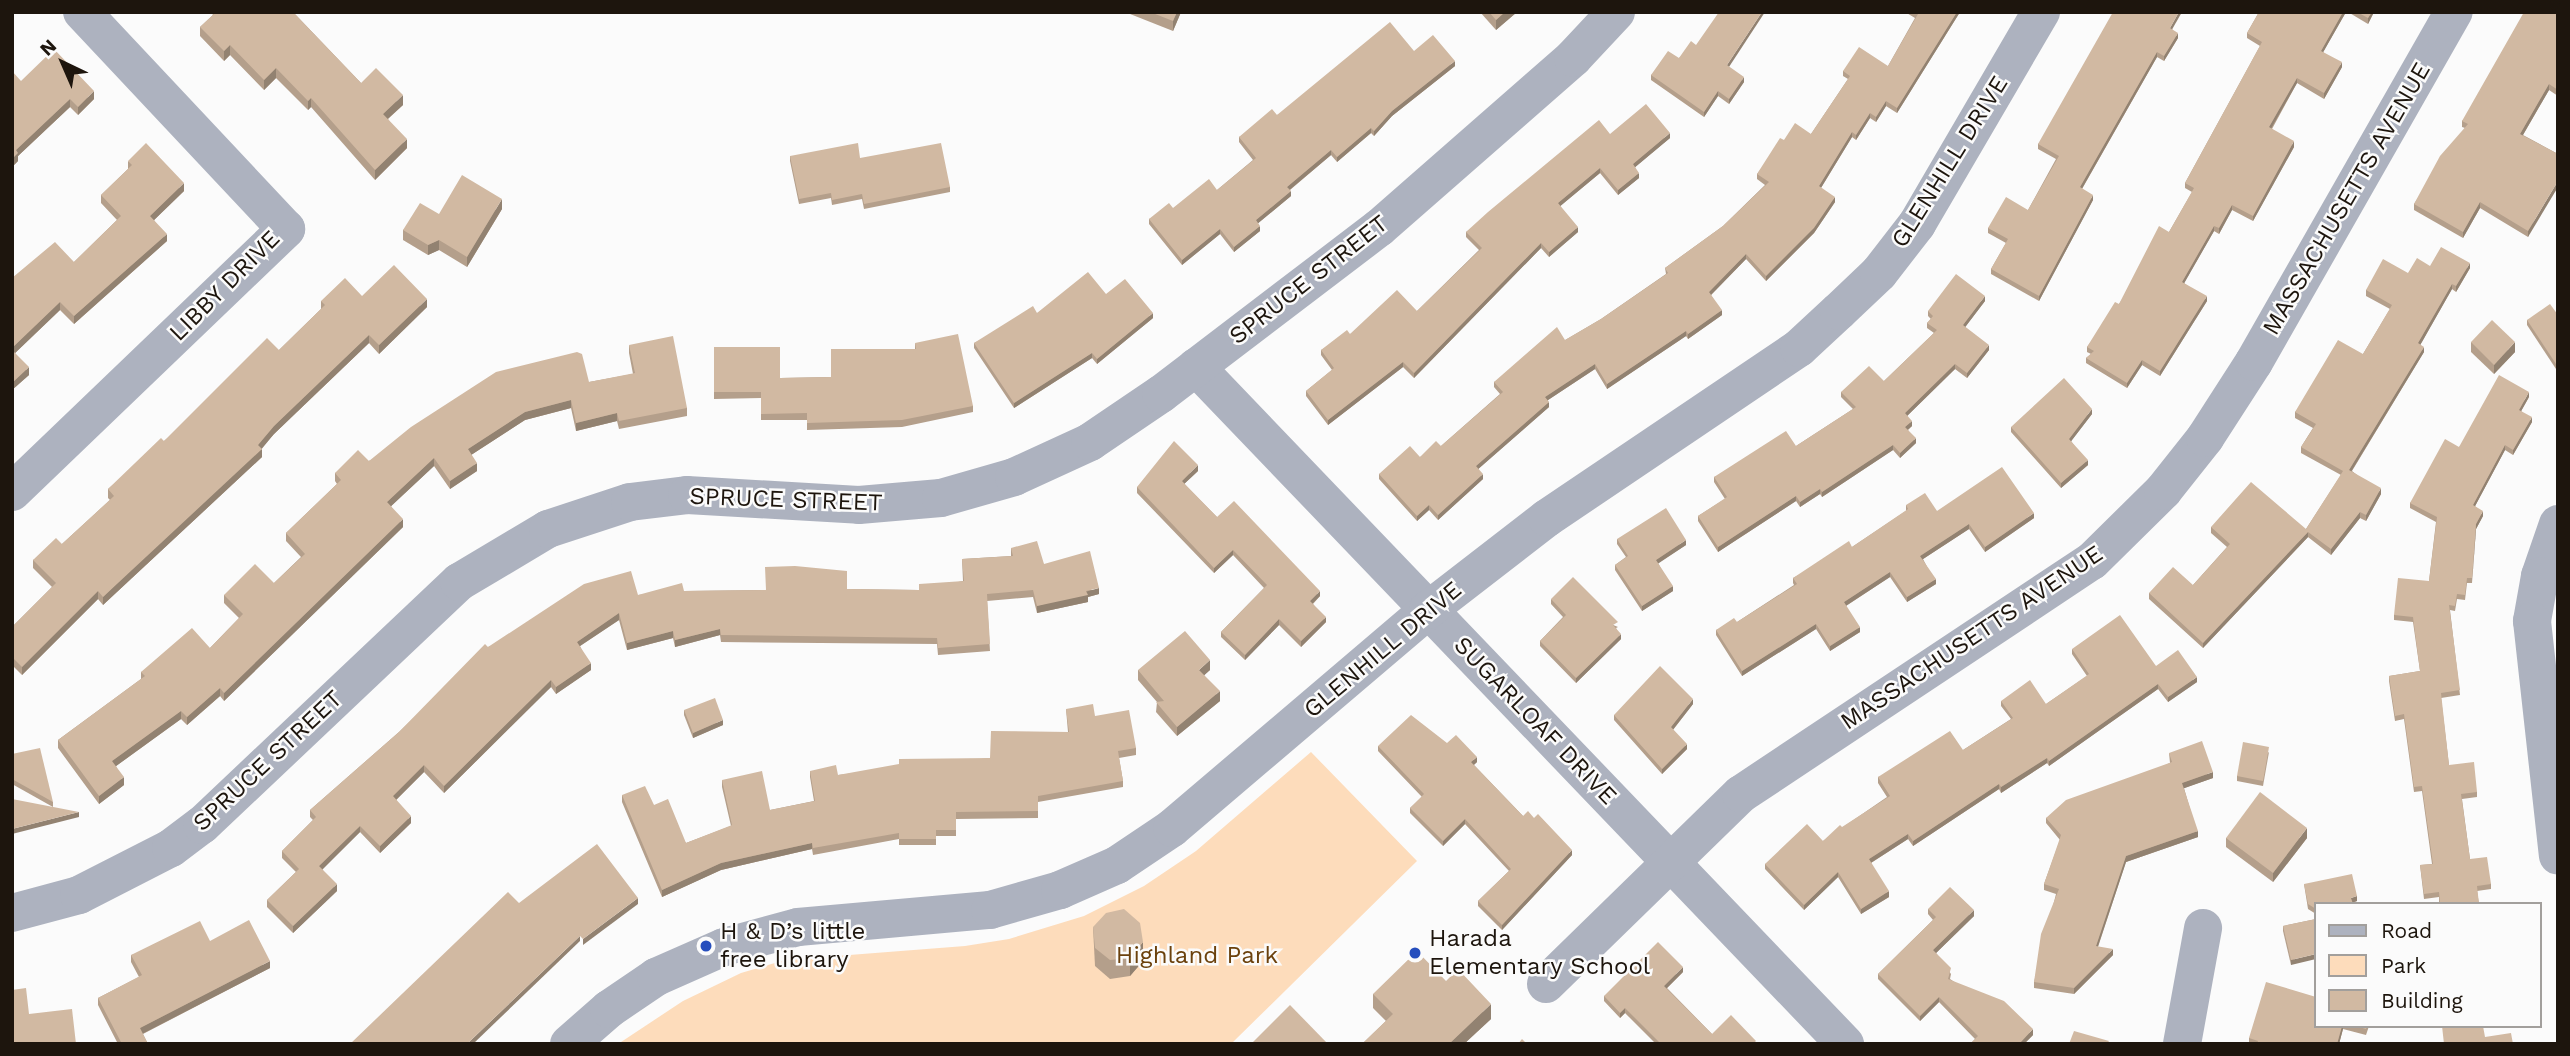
<!DOCTYPE html>
<html>
<head>
<meta charset="utf-8">
<style>
  body { margin:0 }
  #map { position:relative; width:2570px; height:1056px; overflow:hidden; background:#fbfbfb; font-family:"Work Sans",sans-serif }
  div>[style] { position:absolute }
  [style*='--x'] { left:calc(var(--x)*1px); top:calc(var(--y)*1px); width:calc(var(--w)*1px); rotate:calc(var(--a)*1deg) }
  .green>* { inset:0; background:#fddcbb }
  .minor>* { height:38px; margin:-19px; padding:0 19px; transform-origin:19px; border-radius:19px; background:#adb2bf }
  .wall>* { inset:0; background:#b49f8b }
  .shaded-wall>* { inset:0; background:#928271 }
  .building>* { inset:0; background:#d1b9a2 }
  .dots>* { width:19px; height:19px; translate:-50% -50%; box-sizing:border-box; border:4px solid #fbfbfb; border-radius:50% }
  span { translate:-50% -50%; white-space:nowrap; text-align:center; line-height:1.15; -webkit-text-stroke:5px #fbfbfb; paint-order:stroke }
  .street-label { font-size:24px; color:#1d150d }
  .poi-label { font-size:24px; color:#1d150d }
  .left { translate:0 -50%; text-align:left }
  .park-label { font-size:24px; color:#6b410c }
  .frame { position:absolute; inset:0; border:14px solid #1d150d; pointer-events:none }
  .legend { position:absolute; left:2314px; top:902px; width:228px; height:126px; box-sizing:border-box; background:#fbfbfb; border:2px solid #a29f9c; margin:0; padding:9px 12px; list-style:none; font-size:21px; color:#1d150d }
  .legend li { display:flex; align-items:center; gap:14px; height:35px }
  .legend b { width:35px; border:2px solid #a29f9c }
  .north { position:absolute; left:28px; top:28px; width:70px; height:70px; -webkit-text-stroke:5px #fbfbfb; paint-order:stroke; rotate:316deg; font-size:19px; font-weight:700; line-height:28px; text-align:center; color:#1d150d }
  .north::after { content:''; display:block; margin:auto; width:24px; height:32px; background:#1d150d; clip-path:polygon(50% 0,100% 100%,50% 72%,0 100%) }
</style>
</head>
<body>
<div id="map">
  <div class="green">
    <div style="clip-path:polygon(1311px 752px,1417px 861px,1231px 1044px,618px 1044px,683px 1001px,741px 973px,785px 960px,965px 946px,1009px 939px,1084px 916px,1144px 886px,1196px 851px)"></div>
  </div>
  <div class="minor">
    <div style="--x:1196;--y:367;--w:938;--a:46.21"></div>
    <div style="--x:12;--y:492;--w:380;--a:-43.8"></div>
    <div style="--x:286;--y:229;--w:298;--a:-133.2"></div>
    <div style="--x:2558;--y:524;--w:55;--a:109.1"></div>
    <div style="--x:2540;--y:576;--w:46;--a:100.1"></div>
    <div style="--x:2532;--y:621;--w:236;--a:83.7"></div>
    <div style="--x:12;--y:913;--w:69;--a:-15"></div>
    <div style="--x:79;--y:895;--w:103;--a:-27.1"></div>
    <div style="--x:171;--y:848;--w:39;--a:-37"></div>
    <div style="--x:202;--y:825;--w:354;--a:-43.4"></div>
    <div style="--x:459;--y:582;--w:104;--a:-30.8"></div>
    <div style="--x:548;--y:529;--w:86;--a:-18.2"></div>
    <div style="--x:630;--y:502;--w:57;--a:-7"></div>
    <div style="--x:687;--y:495;--w:172;--a:3.3"></div>
    <div style="--x:859;--y:505;--w:82;--a:-4.9"></div>
    <div style="--x:941;--y:498;--w:76;--a:-16"></div>
    <div style="--x:1014;--y:477;--w:84;--a:-24.7"></div>
    <div style="--x:1090;--y:442;--w:86;--a:-34.1"></div>
    <div style="--x:1161;--y:394;--w:274;--a:-37.3"></div>
    <div style="--x:1379;--y:228;--w:258;--a:-41.2"></div>
    <div style="--x:1573;--y:58;--w:63;--a:-46.9"></div>
    <div style="--x:1546;--y:984;--w:272;--a:-44.3"></div>
    <div style="--x:1741;--y:794;--w:421;--a:-33.6"></div>
    <div style="--x:2092;--y:561;--w:100;--a:-44.6"></div>
    <div style="--x:2163;--y:491;--w:68;--a:-51.6"></div>
    <div style="--x:2205;--y:438;--w:90;--a:-57.2"></div>
    <div style="--x:2254;--y:362;--w:403;--a:-60.3"></div>
    <div style="--x:569;--y:1044;--w:53;--a:-41.2"></div>
    <div style="--x:609;--y:1009;--w:57;--a:-34.2"></div>
    <div style="--x:656;--y:977;--w:74;--a:-23.8"></div>
    <div style="--x:724;--y:947;--w:77;--a:-15.1"></div>
    <div style="--x:798;--y:927;--w:193;--a:-5.1"></div>
    <div style="--x:990;--y:910;--w:73;--a:-15.9"></div>
    <div style="--x:1060;--y:890;--w:62;--a:-23.7"></div>
    <div style="--x:1117;--y:865;--w:66;--a:-33.9"></div>
    <div style="--x:1172;--y:828;--w:336;--a:-40.4"></div>
    <div style="--x:1428;--y:610;--w:150;--a:-37.7"></div>
    <div style="--x:1547;--y:518;--w:304;--a:-34"></div>
    <div style="--x:1799;--y:348;--w:54;--a:-42.8"></div>
    <div style="--x:1839;--y:311;--w:55;--a:-43.5"></div>
    <div style="--x:1879;--y:273;--w:62;--a:-52.2"></div>
    <div style="--x:1917;--y:224;--w:246;--a:-59.7"></div>
    <div style="--x:2182;--y:1044;--w:118;--a:-79.7"></div>
  </div>
  <div class="wall">
    <div style="clip-path:polygon(211px 12px,293px 12px,361px 83px,403px 105px,388px 119px,407px 148px,375px 180px,311px 107px,308px 110px,276px 78px,264px 90px,230px 55px,224px 61px,200px 36px,200px 27px,213px 15px)"></div>
    <div style="clip-path:polygon(1125px 12px,1181px 12px,1173px 31px)"></div>
    <div style="clip-path:polygon(1480px 12px,1517px 12px,1496px 30px)"></div>
    <div style="clip-path:polygon(1905px 12px,1960px 12px,1897px 113px,1886px 106px,1876px 122px,1870px 118px,1856px 140px,1852px 137px,1821px 188px,1835px 202px,1814px 233px,1766px 281px,1746px 259px,1711px 295px,1722px 315px,1688px 339px,1686px 336px,1607px 389px,1595px 369px,1548px 400px,1549px 407px,1478px 469px,1483px 479px,1438px 520px,1429px 510px,1417px 521px,1379px 479px,1379px 474px,1420px 457px,1441px 446px,1500px 394px,1494px 387px,1494px 382px,1601px 319px,1666px 274px,1665px 268px,1723px 226px,1765px 185px,1757px 179px,1757px 174px,1784px 140px,1811px 134px,1848px 79px,1843px 76px,1843px 71px,1888px 66px,1915px 18px)"></div>
    <div style="clip-path:polygon(2259px 12px,2346px 12px,2323px 52px,2342px 67px,2324px 99px,2297px 83px,2272px 129px,2294px 147px,2253px 221px,2232px 210px,2219px 234px,2214px 231px,2184px 283px,2207px 301px,2160px 376px,2142px 365px,2127px 388px,2086px 363px,2086px 358px,2091px 354px,2087px 352px,2087px 347px,2119px 304px,2169px 232px,2192px 192px,2185px 188px,2185px 183px,2260px 46px,2247px 38px,2247px 33px)"></div>
    <div style="clip-path:polygon(2348px 12px,2374px 12px,2368px 24px)"></div>
    <div style="clip-path:polygon(2558px 12px,2558px 96px,2549px 90px,2523px 135px,2558px 154px,2528px 237px,2480px 208px,2463px 238px,2414px 210px,2414px 204px,2465px 128px,2462px 127px,2462px 121px)"></div>
    <div style="clip-path:polygon(2172px 29px,2178px 38px,2164px 61px,2157px 57px,2082px 189px,2093px 200px,2039px 301px,1991px 274px,1991px 269px,2006px 243px,1988px 233px,1988px 228px,2028px 210px,2056px 159px,2038px 149px,2038px 144px)"></div>
    <div style="clip-path:polygon(1696px 45px,1729px 67px,1744px 82px,1729px 104px,1718px 96px,1704px 117px,1651px 80px,1651px 75px,1679px 58px)"></div>
    <div style="clip-path:polygon(1414px 51px,1455px 66px,1392px 116px,1374px 136px,1371px 133px,1337px 162px,1331px 155px,1290px 190px,1291px 196px,1258px 223px,1260px 231px,1234px 252px,1220px 234px,1182px 265px,1149px 224px,1149px 219px,1217px 190px,1253px 160px,1239px 142px,1239px 137px,1277px 115px)"></div>
    <div style="clip-path:polygon(21px 81px,94px 99px,78px 115px,70px 107px,18px 156px,18px 161px,12px 167px)"></div>
    <div style="clip-path:polygon(1610px 134px,1670px 138px,1635px 167px,1639px 178px,1618px 195px,1600px 173px,1560px 206px,1578px 232px,1549px 257px,1541px 248px,1414px 378px,1403px 367px,1328px 425px,1306px 396px,1306px 391px,1332px 370px,1321px 355px,1321px 350px,1350px 334px,1417px 311px,1479px 250px,1466px 237px,1466px 232px)"></div>
    <div style="clip-path:polygon(790px 156px,860px 158px,950px 187px,950px 192px,864px 209px,862px 199px,832px 205px,831px 198px,799px 204px,790px 161px)"></div>
    <div style="clip-path:polygon(128px 161px,184px 191px,154px 220px,167px 241px,74px 324px,60px 310px,15px 353px,29px 375px,12px 390px,12px 278px,74px 262px,117px 220px,101px 203px,101px 195px,128px 169px)"></div>
    <div style="clip-path:polygon(502px 209px,467px 267px,439px 250px,428px 255px,403px 240px,403px 230px,439px 214px)"></div>
    <div style="clip-path:polygon(2430px 266px,2470px 268px,2456px 292px,2452px 289px,2420px 345px,2424px 352px,2352px 471px,2381px 494px,2366px 521px,2360px 518px,2331px 555px,2308px 537px,2203px 648px,2149px 599px,2149px 593px,2193px 585px,2227px 547px,2211px 533px,2211px 527px,2306px 529px,2341px 475px,2301px 453px,2301px 447px,2313px 428px,2295px 418px,2295px 412px,2363px 354px,2390px 309px,2366px 296px,2366px 290px,2408px 273px)"></div>
    <div style="clip-path:polygon(1106px 294px,1153px 318px,1097px 364px,1092px 358px,1014px 408px,974px 348px,974px 343px,1037px 313px)"></div>
    <div style="clip-path:polygon(362px 296px,427px 307px,379px 354px,369px 343px,274px 434px,261px 448px,262px 457px,103px 605px,98px 599px,22px 675px,14px 667px,12px 627px,52px 587px,33px 568px,33px 560px,62px 544px,110px 500px,108px 498px,108px 489px,164px 441px,279px 350px,321px 309px,321px 301px)"></div>
    <div style="clip-path:polygon(1985px 301px,1965px 327px,1989px 350px,1967px 378px,1955px 369px,1907px 416px,1912px 426px,1908px 430px,1916px 443px,1900px 458px,1893px 450px,1822px 497px,1820px 494px,1800px 507px,1796px 501px,1718px 552px,1698px 521px,1698px 516px,1725px 499px,1714px 482px,1714px 477px,1796px 446px,1853px 409px,1841px 397px,1841px 392px,1884px 381px,1934px 333px,1927px 328px,1927px 323px,1931px 319px,1928px 316px,1928px 311px)"></div>
    <div style="clip-path:polygon(2558px 315px,2558px 372px,2527px 325px,2527px 320px)"></div>
    <div style="clip-path:polygon(2471px 342px,2515px 352px,2494px 374px,2471px 352px)"></div>
    <div style="clip-path:polygon(915px 343px,973px 406px,973px 412px,902px 427px,807px 430px,807px 420px,761px 420px,761px 398px,714px 399px,714px 347px,780px 378px,831px 377px,915px 349px)"></div>
    <div style="clip-path:polygon(629px 345px,687px 408px,687px 416px,619px 429px,617px 421px,576px 431px,571px 408px,525px 420px,471px 455px,477px 471px,450px 489px,434px 466px,391px 506px,403px 527px,224px 701px,220px 696px,187px 725px,181px 719px,116px 766px,124px 785px,99px 804px,58px 748px,58px 740px,141px 679px,141px 672px,210px 648px,239px 618px,224px 603px,224px 595px,274px 583px,301px 557px,286px 541px,286px 533px,337px 484px,335px 481px,335px 473px,589px 382px,633px 374px,629px 353px)"></div>
    <div style="clip-path:polygon(2529px 397px,2521px 411px,2532px 422px,2513px 455px,2505px 450px,2475px 506px,2483px 516px,2476px 529px,2472px 583px,2467px 583px,2465px 600px,2457px 599px,2455px 611px,2450px 610px,2460px 695px,2441px 698px,2449px 765px,2477px 792px,2477px 797px,2462px 799px,2470px 859px,2491px 884px,2491px 889px,2477px 891px,2479px 904px,2439px 904px,2439px 897px,2424px 899px,2420px 865px,2432px 864px,2422px 791px,2414px 792px,2404px 719px,2395px 721px,2389px 681px,2389px 676px,2420px 671px,2413px 622px,2394px 620px,2394px 615px,2429px 581px,2436px 522px,2410px 508px,2410px 503px,2459px 447px)"></div>
    <div style="clip-path:polygon(2092px 414px,2071px 441px,2088px 465px,2061px 488px,2011px 432px,2011px 427px)"></div>
    <div style="clip-path:polygon(1198px 471px,1184px 484px,1217px 517px,1320px 596px,1313px 604px,1326px 622px,1301px 647px,1279px 625px,1245px 660px,1221px 637px,1221px 632px,1264px 588px,1233px 555px,1214px 573px,1137px 493px,1137px 487px)"></div>
    <div style="clip-path:polygon(1906px 505px,1937px 511px,2034px 518px,1985px 552px,1969px 529px,1923px 559px,1936px 584px,1907px 602px,1890px 577px,1846px 606px,1860px 632px,1830px 651px,1816px 629px,1742px 676px,1716px 635px,1716px 630px,1737px 622px,1794px 585px,1793px 583px,1793px 578px,1852px 547px,1906px 511px)"></div>
    <div style="clip-path:polygon(1617px 539px,1686px 545px,1658px 563px,1673px 591px,1642px 611px,1615px 570px,1615px 565px,1626px 557px,1617px 544px)"></div>
    <div style="clip-path:polygon(1011px 548px,1044px 564px,1099px 594px,1088px 597px,1088px 602px,1037px 613px,1033px 597px,987px 601px,990px 651px,938px 655px,937px 644px,721px 642px,720px 635px,675px 647px,673px 638px,627px 650px,619px 620px,580px 646px,591px 670px,556px 694px,551px 687px,444px 793px,424px 772px,396px 800px,411px 823px,380px 853px,360px 832px,322px 869px,337px 891px,293px 933px,267px 907px,267px 900px,296px 872px,282px 858px,282px 851px,313px 820px,310px 817px,310px 810px,399px 732px,488px 647px,638px 595px,684px 591px,847px 589px,919px 590px,963px 581px,962px 559px,1011px 556px)"></div>
    <div style="clip-path:polygon(1551px 599px,1618px 627px,1616px 628px,1621px 639px,1576px 683px,1540px 646px,1540px 641px,1563px 617px,1551px 604px)"></div>
    <div style="clip-path:polygon(2072px 649px,2156px 666px,2197px 682px,2168px 702px,2158px 689px,2049px 766px,2047px 763px,2001px 793px,1999px 789px,1913px 846px,1908px 839px,1871px 863px,1889px 897px,1861px 914px,1838px 877px,1804px 910px,1765px 869px,1765px 864px,1823px 841px,1887px 797px,1878px 783px,1878px 777px,1963px 750px,2011px 719px,2001px 706px,2001px 701px,2046px 704px,2087px 676px,2072px 654px)"></div>
    <div style="clip-path:polygon(1138px 670px,1210px 670px,1204px 675px,1220px 701px,1177px 736px,1156px 712px,1157px 702px,1138px 680px)"></div>
    <div style="clip-path:polygon(1693px 704px,1673px 730px,1687px 749px,1662px 774px,1614px 720px,1614px 715px)"></div>
    <div style="clip-path:polygon(1066px 709px,1095px 716px,1136px 748px,1136px 755px,1119px 758px,1123px 781px,1123px 787px,1038px 802px,1038px 818px,956px 819px,956px 836px,936px 836px,936px 845px,899px 845px,899px 839px,813px 855px,812px 849px,721px 870px,662px 897px,622px 802px,622px 795px,654px 805px,686px 843px,731px 826px,722px 787px,722px 780px,770px 810px,814px 801px,810px 777px,810px 771px,838px 775px,990px 758px,1068px 732px)"></div>
    <div style="clip-path:polygon(684px 710px,723px 725px,693px 738px,684px 715px)"></div>
    <div style="clip-path:polygon(1447px 743px,1477px 762px,1474px 765px,1523px 816px,1572px 855px,1502px 930px,1478px 906px,1478px 901px,1509px 871px,1465px 824px,1443px 846px,1410px 813px,1410px 808px,1422px 797px,1378px 751px,1378px 746px)"></div>
    <div style="clip-path:polygon(2269px 752px,2263px 786px,2237px 781px,2237px 776px)"></div>
    <div style="clip-path:polygon(2169px 753px,2213px 778px,2184px 788px,2198px 837px,2126px 862px,2098px 947px,2113px 955px,2074px 994px,2034px 988px,2034px 982px,2056px 894px,2044px 890px,2044px 884px,2060px 840px,2046px 823px,2046px 818px,2170px 763px)"></div>
    <div style="clip-path:polygon(12px 754px,53px 802px,53px 807px,12px 784px)"></div>
    <div style="clip-path:polygon(2226px 838px,2307px 838px,2273px 882px,2226px 847px)"></div>
    <div style="clip-path:polygon(2304px 884px,2357px 901px,2352px 903px,2316px 904px,2316px 914px,2308px 909px)"></div>
    <div style="clip-path:polygon(1928px 909px,1974px 916px,1936px 953px,1951px 974px,1950px 979px,2033px 1035px,2024px 1044px,1970px 1044px,1975px 1039px,1939px 1002px,1920px 1021px,1878px 979px,1878px 974px,1933px 920px,1928px 914px)"></div>
    <div style="clip-path:polygon(2316px 919px,2291px 965px,2283px 931px,2283px 926px)"></div>
    <div style="clip-path:polygon(1093px 927px,1143px 961px,1130px 976px,1110px 979px,1095px 966px)"></div>
    <div style="clip-path:polygon(210px 941px,270px 968px,143px 1034px,148px 1044px,118px 1044px,98px 1005px,98px 998px,139px 977px,131px 962px,131px 955px)"></div>
    <div style="clip-path:polygon(1683px 972px,1667px 988px,1712px 1034px,1756px 1044px,1656px 1044px,1625px 1013px,1620px 1018px,1604px 1001px,1604px 996px)"></div>
    <div style="clip-path:polygon(1446px 981px,1491px 1019px,1464px 1044px,1362px 1044px,1386px 1021px,1373px 1008px,1373px 994px)"></div>
    <div style="clip-path:polygon(2316px 1026px,2369px 1026px,2366px 1035px,2343px 1029px,2339px 1044px,2249px 1044px,2249px 1038px)"></div>
  </div>
  <div class="shaded-wall">
    <div style="clip-path:polygon(1177px 12px,1181px 12px,1173px 31px,1173px 21px)"></div>
    <div style="clip-path:polygon(1505px 12px,1517px 12px,1496px 30px,1496px 20px)"></div>
    <div style="clip-path:polygon(1762px 12px,1765px 12px,1727px 70px,1727px 65px)"></div>
    <div style="clip-path:polygon(1957px 12px,1960px 12px,1897px 113px,1897px 108px)"></div>
    <div style="clip-path:polygon(2179px 12px,2182px 12px,2170px 33px,2170px 28px)"></div>
    <div style="clip-path:polygon(2343px 12px,2346px 12px,2321px 56px,2321px 51px)"></div>
    <div style="clip-path:polygon(2372px 12px,2374px 12px,2368px 24px,2368px 18px)"></div>
    <div style="clip-path:polygon(2178px 33px,2178px 38px,2164px 61px,2164px 56px)"></div>
    <div style="clip-path:polygon(230px 45px,230px 55px,224px 61px,224px 51px)"></div>
    <div style="clip-path:polygon(2157px 52px,2157px 57px,2080px 192px,2080px 187px)"></div>
    <div style="clip-path:polygon(1455px 61px,1455px 66px,1392px 116px,1374px 136px,1374px 131px,1392px 111px)"></div>
    <div style="clip-path:polygon(2342px 62px,2342px 67px,2324px 99px,2324px 93px)"></div>
    <div style="clip-path:polygon(276px 68px,276px 78px,264px 90px,264px 80px)"></div>
    <div style="clip-path:polygon(1744px 77px,1744px 82px,1729px 104px,1729px 99px)"></div>
    <div style="clip-path:polygon(2297px 78px,2297px 83px,2269px 132px,2269px 127px)"></div>
    <div style="clip-path:polygon(2549px 84px,2549px 90px,2520px 140px,2520px 134px)"></div>
    <div style="clip-path:polygon(94px 91px,94px 99px,78px 115px,78px 107px)"></div>
    <div style="clip-path:polygon(1718px 91px,1718px 96px,1704px 117px,1704px 112px)"></div>
    <div style="clip-path:polygon(403px 95px,403px 105px,383px 123px,383px 114px)"></div>
    <div style="clip-path:polygon(311px 98px,311px 107px,308px 110px,308px 101px)"></div>
    <div style="clip-path:polygon(70px 99px,70px 107px,18px 156px,18px 161px,12px 167px,12px 159px,16px 150px)"></div>
    <div style="clip-path:polygon(1886px 101px,1886px 106px,1876px 122px,1876px 117px)"></div>
    <div style="clip-path:polygon(1870px 113px,1870px 118px,1856px 140px,1856px 135px)"></div>
    <div style="clip-path:polygon(1371px 128px,1371px 133px,1337px 162px,1337px 157px)"></div>
    <div style="clip-path:polygon(1852px 132px,1852px 137px,1819px 191px,1819px 186px)"></div>
    <div style="clip-path:polygon(1670px 133px,1670px 138px,1633px 169px,1633px 164px)"></div>
    <div style="clip-path:polygon(407px 139px,407px 148px,375px 180px,375px 170px)"></div>
    <div style="clip-path:polygon(2294px 141px,2294px 147px,2253px 221px,2253px 216px)"></div>
    <div style="clip-path:polygon(1331px 150px,1331px 155px,1287px 192px,1287px 187px)"></div>
    <div style="clip-path:polygon(1600px 168px,1600px 173px,1558px 208px,1558px 203px)"></div>
    <div style="clip-path:polygon(1639px 173px,1639px 178px,1618px 195px,1618px 190px)"></div>
    <div style="clip-path:polygon(2558px 181px,2558px 187px,2528px 237px,2528px 231px)"></div>
    <div style="clip-path:polygon(184px 183px,184px 191px,150px 224px,150px 216px)"></div>
    <div style="clip-path:polygon(1291px 191px,1291px 196px,1256px 225px,1256px 220px)"></div>
    <div style="clip-path:polygon(2093px 195px,2093px 200px,2039px 301px,2039px 296px)"></div>
    <div style="clip-path:polygon(1835px 197px,1835px 202px,1814px 233px,1766px 281px,1766px 276px)"></div>
    <div style="clip-path:polygon(502px 199px,502px 209px,467px 267px,467px 257px)"></div>
    <div style="clip-path:polygon(2480px 202px,2480px 208px,2463px 238px,2463px 232px)"></div>
    <div style="clip-path:polygon(2232px 205px,2232px 210px,2219px 234px,2219px 228px)"></div>
    <div style="clip-path:polygon(1260px 226px,1260px 231px,1234px 252px,1234px 247px)"></div>
    <div style="clip-path:polygon(2214px 226px,2214px 231px,2182px 287px,2182px 282px)"></div>
    <div style="clip-path:polygon(1578px 227px,1578px 232px,1549px 257px,1549px 252px)"></div>
    <div style="clip-path:polygon(1220px 229px,1220px 234px,1182px 265px,1182px 260px)"></div>
    <div style="clip-path:polygon(167px 234px,167px 241px,74px 324px,74px 316px)"></div>
    <div style="clip-path:polygon(439px 240px,439px 250px,428px 255px,428px 245px)"></div>
    <div style="clip-path:polygon(1541px 243px,1541px 248px,1414px 378px,1414px 373px)"></div>
    <div style="clip-path:polygon(1746px 254px,1746px 259px,1709px 297px,1709px 292px)"></div>
    <div style="clip-path:polygon(2470px 263px,2470px 268px,2456px 292px,2456px 286px)"></div>
    <div style="clip-path:polygon(2452px 284px,2452px 289px,2418px 349px,2418px 343px)"></div>
    <div style="clip-path:polygon(1985px 296px,1985px 301px,1963px 330px,1963px 325px)"></div>
    <div style="clip-path:polygon(2207px 296px,2207px 301px,2160px 376px,2160px 371px)"></div>
    <div style="clip-path:polygon(427px 299px,427px 307px,379px 354px,379px 345px)"></div>
    <div style="clip-path:polygon(60px 302px,60px 310px,12px 356px,12px 348px)"></div>
    <div style="clip-path:polygon(1722px 310px,1722px 315px,1688px 339px,1688px 334px)"></div>
    <div style="clip-path:polygon(1153px 313px,1153px 318px,1097px 364px,1097px 359px)"></div>
    <div style="clip-path:polygon(1686px 331px,1686px 336px,1607px 389px,1607px 384px)"></div>
    <div style="clip-path:polygon(369px 335px,369px 343px,274px 434px,260px 451px,262px 449px,262px 457px,103px 605px,103px 597px,258px 445px,274px 426px)"></div>
    <div style="clip-path:polygon(2515px 342px,2515px 352px,2494px 374px,2494px 365px)"></div>
    <div style="clip-path:polygon(1989px 345px,1989px 350px,1967px 378px,1967px 373px)"></div>
    <div style="clip-path:polygon(2424px 347px,2424px 352px,2349px 475px,2349px 470px)"></div>
    <div style="clip-path:polygon(1092px 353px,1092px 358px,1014px 408px,1014px 403px)"></div>
    <div style="clip-path:polygon(2142px 360px,2142px 365px,2127px 388px,2127px 383px)"></div>
    <div style="clip-path:polygon(1403px 362px,1403px 367px,1328px 425px,1328px 420px)"></div>
    <div style="clip-path:polygon(1595px 364px,1595px 369px,1545px 402px,1545px 397px)"></div>
    <div style="clip-path:polygon(1955px 364px,1955px 369px,1905px 418px,1905px 413px)"></div>
    <div style="clip-path:polygon(29px 367px,29px 375px,12px 390px,12px 383px)"></div>
    <div style="clip-path:polygon(2529px 392px,2529px 397px,2519px 415px,2519px 410px)"></div>
    <div style="clip-path:polygon(571px 400px,571px 408px,525px 420px,468px 457px,468px 449px,525px 412px)"></div>
    <div style="clip-path:polygon(1549px 402px,1549px 407px,1476px 471px,1476px 466px)"></div>
    <div style="clip-path:polygon(2092px 409px,2092px 414px,2069px 444px,2069px 439px)"></div>
    <div style="clip-path:polygon(617px 413px,617px 421px,576px 431px,576px 423px)"></div>
    <div style="clip-path:polygon(2532px 417px,2532px 422px,2513px 455px,2513px 450px)"></div>
    <div style="clip-path:polygon(1912px 421px,1912px 426px,1905px 432px,1905px 427px)"></div>
    <div style="clip-path:polygon(1916px 438px,1916px 443px,1900px 458px,1900px 453px)"></div>
    <div style="clip-path:polygon(1893px 445px,1893px 450px,1822px 497px,1822px 492px)"></div>
    <div style="clip-path:polygon(2505px 445px,2505px 450px,2473px 510px,2473px 505px)"></div>
    <div style="clip-path:polygon(434px 458px,434px 466px,387px 510px,387px 502px)"></div>
    <div style="clip-path:polygon(2088px 460px,2088px 465px,2061px 488px,2061px 483px)"></div>
    <div style="clip-path:polygon(477px 463px,477px 471px,450px 489px,450px 481px)"></div>
    <div style="clip-path:polygon(1198px 465px,1198px 471px,1182px 486px,1182px 481px)"></div>
    <div style="clip-path:polygon(1483px 474px,1483px 479px,1438px 520px,1438px 515px)"></div>
    <div style="clip-path:polygon(2381px 488px,2381px 494px,2366px 521px,2366px 515px)"></div>
    <div style="clip-path:polygon(1820px 489px,1820px 494px,1800px 507px,1800px 502px)"></div>
    <div style="clip-path:polygon(1796px 496px,1796px 501px,1718px 552px,1718px 547px)"></div>
    <div style="clip-path:polygon(1429px 505px,1429px 510px,1417px 521px,1417px 516px)"></div>
    <div style="clip-path:polygon(2483px 511px,2483px 516px,2476px 529px,2472px 583px,2476px 524px)"></div>
    <div style="clip-path:polygon(2360px 512px,2360px 518px,2331px 555px,2331px 549px)"></div>
    <div style="clip-path:polygon(2034px 513px,2034px 518px,1985px 552px,1985px 547px)"></div>
    <div style="clip-path:polygon(403px 519px,403px 527px,224px 701px,224px 693px)"></div>
    <div style="clip-path:polygon(1969px 524px,1969px 529px,1920px 561px,1920px 556px)"></div>
    <div style="clip-path:polygon(2308px 532px,2308px 537px,2203px 648px,2203px 643px)"></div>
    <div style="clip-path:polygon(1686px 540px,1686px 545px,1656px 565px,1656px 560px)"></div>
    <div style="clip-path:polygon(1233px 550px,1233px 555px,1214px 573px,1214px 568px)"></div>
    <div style="clip-path:polygon(1890px 572px,1890px 577px,1844px 607px,1844px 602px)"></div>
    <div style="clip-path:polygon(1936px 579px,1936px 584px,1907px 602px,1907px 597px)"></div>
    <div style="clip-path:polygon(1673px 586px,1673px 591px,1642px 611px,1642px 606px)"></div>
    <div style="clip-path:polygon(1099px 588px,1099px 594px,1088px 597px,1088px 602px,1037px 613px,1037px 606px)"></div>
    <div style="clip-path:polygon(98px 591px,98px 599px,22px 675px,22px 667px)"></div>
    <div style="clip-path:polygon(1320px 591px,1320px 596px,1310px 606px,1310px 601px)"></div>
    <div style="clip-path:polygon(619px 613px,619px 620px,577px 648px,577px 642px)"></div>
    <div style="clip-path:polygon(1326px 617px,1326px 622px,1301px 647px,1301px 641px)"></div>
    <div style="clip-path:polygon(1279px 619px,1279px 625px,1245px 660px,1245px 655px)"></div>
    <div style="clip-path:polygon(1816px 624px,1816px 629px,1742px 676px,1742px 671px)"></div>
    <div style="clip-path:polygon(1860px 627px,1860px 632px,1830px 651px,1830px 646px)"></div>
    <div style="clip-path:polygon(720px 629px,720px 635px,675px 647px,675px 640px)"></div>
    <div style="clip-path:polygon(673px 631px,673px 638px,627px 650px,627px 643px)"></div>
    <div style="clip-path:polygon(1621px 634px,1621px 639px,1576px 683px,1576px 678px)"></div>
    <div style="clip-path:polygon(1210px 660px,1210px 670px,1199px 680px,1199px 670px)"></div>
    <div style="clip-path:polygon(591px 663px,591px 670px,556px 694px,556px 687px)"></div>
    <div style="clip-path:polygon(2197px 677px,2197px 682px,2168px 702px,2168px 697px)"></div>
    <div style="clip-path:polygon(551px 680px,551px 687px,444px 793px,444px 786px)"></div>
    <div style="clip-path:polygon(2158px 684px,2158px 689px,2049px 766px,2049px 761px)"></div>
    <div style="clip-path:polygon(220px 688px,220px 696px,187px 725px,187px 717px)"></div>
    <div style="clip-path:polygon(1220px 691px,1220px 701px,1177px 736px,1177px 727px)"></div>
    <div style="clip-path:polygon(1693px 699px,1693px 704px,1671px 732px,1671px 727px)"></div>
    <div style="clip-path:polygon(181px 711px,181px 719px,112px 769px,112px 761px)"></div>
    <div style="clip-path:polygon(723px 720px,723px 725px,693px 738px,693px 733px)"></div>
    <div style="clip-path:polygon(1687px 744px,1687px 749px,1662px 774px,1662px 769px)"></div>
    <div style="clip-path:polygon(1477px 757px,1477px 762px,1471px 767px,1471px 762px)"></div>
    <div style="clip-path:polygon(2047px 758px,2047px 763px,2001px 793px,2001px 787px)"></div>
    <div style="clip-path:polygon(424px 765px,424px 772px,393px 803px,393px 796px)"></div>
    <div style="clip-path:polygon(2213px 772px,2213px 778px,2182px 789px,2182px 783px)"></div>
    <div style="clip-path:polygon(124px 777px,124px 785px,99px 804px,99px 796px)"></div>
    <div style="clip-path:polygon(1999px 784px,1999px 789px,1913px 846px,1913px 841px)"></div>
    <div style="clip-path:polygon(79px 812px,79px 817px,12px 834px,12px 829px)"></div>
    <div style="clip-path:polygon(411px 816px,411px 823px,380px 853px,380px 846px)"></div>
    <div style="clip-path:polygon(1465px 819px,1465px 824px,1443px 846px,1443px 841px)"></div>
    <div style="clip-path:polygon(360px 826px,360px 832px,319px 873px,319px 866px)"></div>
    <div style="clip-path:polygon(2307px 828px,2307px 838px,2273px 882px,2273px 873px)"></div>
    <div style="clip-path:polygon(2198px 831px,2198px 837px,2126px 862px,2096px 952px,2096px 946px,2126px 856px)"></div>
    <div style="clip-path:polygon(1908px 834px,1908px 839px,1869px 864px,1869px 859px)"></div>
    <div style="clip-path:polygon(812px 843px,812px 849px,721px 870px,662px 897px,662px 890px,721px 863px)"></div>
    <div style="clip-path:polygon(1572px 850px,1572px 855px,1502px 930px,1502px 925px)"></div>
    <div style="clip-path:polygon(1838px 872px,1838px 877px,1804px 910px,1804px 905px)"></div>
    <div style="clip-path:polygon(337px 884px,337px 891px,293px 933px,293px 926px)"></div>
    <div style="clip-path:polygon(1889px 891px,1889px 897px,1861px 914px,1861px 909px)"></div>
    <div style="clip-path:polygon(2357px 896px,2357px 901px,2351px 903px,2351px 898px)"></div>
    <div style="clip-path:polygon(638px 898px,638px 904px,583px 945px,583px 939px)"></div>
    <div style="clip-path:polygon(1974px 910px,1974px 916px,1933px 956px,1933px 950px)"></div>
    <div style="clip-path:polygon(580px 936px,580px 941px,473px 1044px,467px 1044px)"></div>
    <div style="clip-path:polygon(1143px 942px,1143px 961px,1130px 976px,1130px 958px)"></div>
    <div style="clip-path:polygon(2113px 949px,2113px 955px,2074px 994px,2074px 988px)"></div>
    <div style="clip-path:polygon(2316px 954px,2316px 959px,2291px 965px,2291px 960px)"></div>
    <div style="clip-path:polygon(270px 961px,270px 968px,140px 1035px,140px 1028px)"></div>
    <div style="clip-path:polygon(1683px 967px,1683px 972px,1664px 991px,1664px 986px)"></div>
    <div style="clip-path:polygon(1939px 997px,1939px 1002px,1920px 1021px,1920px 1016px)"></div>
    <div style="clip-path:polygon(1491px 1004px,1491px 1019px,1464px 1044px,1449px 1044px)"></div>
    <div style="clip-path:polygon(1625px 1008px,1625px 1013px,1620px 1018px,1620px 1013px)"></div>
    <div style="clip-path:polygon(2342px 1026px,2343px 1026px,2343px 1029px,2339px 1044px,2337px 1044px)"></div>
    <div style="clip-path:polygon(2033px 1029px,2033px 1035px,2024px 1044px,2019px 1044px)"></div>
  </div>
  <div class="building">
    <div style="clip-path:polygon(216px 12px,293px 12px,361px 83px,376px 68px,403px 95px,383px 114px,407px 139px,375px 170px,311px 98px,308px 101px,276px 68px,264px 80px,230px 45px,224px 51px,200px 27px)"></div>
    <div style="clip-path:polygon(1150px 12px,1177px 12px,1173px 21px)"></div>
    <div style="clip-path:polygon(1489px 12px,1505px 12px,1496px 20px)"></div>
    <div style="clip-path:polygon(1719px 12px,1762px 12px,1727px 65px,1744px 77px,1729px 99px,1718px 91px,1704px 112px,1651px 75px,1668px 51px,1679px 58px,1691px 41px,1696px 45px)"></div>
    <div style="clip-path:polygon(1914px 12px,1957px 12px,1897px 108px,1886px 101px,1876px 117px,1870px 113px,1856px 135px,1852px 132px,1819px 186px,1835px 197px,1814px 228px,1766px 276px,1746px 254px,1709px 292px,1722px 310px,1688px 334px,1686px 331px,1607px 384px,1595px 364px,1545px 397px,1549px 402px,1476px 466px,1483px 474px,1438px 515px,1429px 505px,1417px 516px,1379px 474px,1410px 446px,1420px 457px,1436px 441px,1441px 446px,1503px 392px,1494px 382px,1557px 327px,1565px 340px,1601px 319px,1668px 273px,1665px 268px,1723px 226px,1769px 182px,1757px 174px,1780px 138px,1784px 140px,1795px 123px,1811px 134px,1850px 76px,1843px 71px,1859px 47px,1888px 66px,1918px 14px)"></div>
    <div style="clip-path:polygon(2113px 12px,2179px 12px,2170px 28px,2178px 33px,2164px 56px,2157px 52px,2080px 187px,2093px 195px,2039px 296px,1991px 269px,2008px 239px,1988px 228px,2006px 197px,2028px 210px,2059px 156px,2038px 144px)"></div>
    <div style="clip-path:polygon(2259px 12px,2343px 12px,2321px 51px,2342px 62px,2324px 93px,2297px 78px,2269px 127px,2294px 141px,2253px 216px,2232px 205px,2219px 228px,2214px 226px,2182px 282px,2207px 296px,2160px 371px,2142px 360px,2127px 383px,2086px 358px,2094px 351px,2087px 347px,2115px 302px,2119px 304px,2159px 226px,2169px 232px,2194px 188px,2185px 183px,2262px 42px,2247px 33px)"></div>
    <div style="clip-path:polygon(2357px 12px,2372px 12px,2368px 18px)"></div>
    <div style="clip-path:polygon(2524px 12px,2558px 12px,2558px 90px,2549px 84px,2520px 134px,2558px 154px,2558px 181px,2528px 231px,2480px 202px,2463px 232px,2414px 204px,2440px 156px,2468px 124px,2462px 121px)"></div>
    <div style="clip-path:polygon(1390px 22px,1414px 51px,1433px 35px,1455px 61px,1392px 111px,1374px 131px,1371px 128px,1337px 157px,1331px 150px,1287px 187px,1291px 191px,1256px 220px,1260px 226px,1234px 247px,1220px 229px,1182px 260px,1149px 219px,1169px 203px,1173px 208px,1209px 179px,1217px 190px,1256px 158px,1239px 137px,1272px 109px,1277px 115px)"></div>
    <div style="clip-path:polygon(54px 49px,94px 91px,78px 107px,70px 99px,16px 150px,18px 153px,12px 159px,12px 71px,21px 81px)"></div>
    <div style="clip-path:polygon(1646px 104px,1670px 133px,1633px 164px,1639px 173px,1618px 190px,1600px 168px,1558px 203px,1578px 227px,1549px 252px,1541px 243px,1414px 373px,1403px 362px,1328px 420px,1306px 391px,1334px 368px,1321px 350px,1347px 330px,1350px 334px,1397px 290px,1417px 311px,1482px 248px,1466px 232px,1488px 212px,1599px 120px,1610px 134px)"></div>
    <div style="clip-path:polygon(146px 143px,184px 183px,150px 216px,167px 234px,74px 316px,60px 302px,12px 348px,12px 278px,55px 242px,74px 262px,121px 216px,101px 195px,132px 165px,128px 161px)"></div>
    <div style="clip-path:polygon(858px 143px,860px 158px,941px 143px,950px 187px,864px 204px,862px 194px,832px 200px,831px 193px,799px 199px,790px 156px)"></div>
    <div style="clip-path:polygon(462px 175px,502px 199px,467px 257px,439px 240px,428px 245px,403px 230px,420px 203px,439px 214px)"></div>
    <div style="clip-path:polygon(2441px 247px,2470px 263px,2456px 286px,2452px 284px,2418px 343px,2424px 347px,2349px 470px,2381px 488px,2366px 515px,2360px 512px,2331px 549px,2308px 532px,2203px 643px,2149px 593px,2173px 567px,2193px 585px,2230px 544px,2211px 527px,2251px 482px,2306px 529px,2343px 471px,2301px 447px,2316px 424px,2295px 412px,2338px 340px,2363px 354px,2392px 305px,2366px 290px,2383px 259px,2408px 273px,2417px 258px,2430px 266px)"></div>
    <div style="clip-path:polygon(394px 265px,427px 299px,379px 345px,369px 335px,274px 426px,258px 445px,262px 449px,103px 597px,98px 591px,22px 667px,14px 659px,12px 662px,12px 627px,56px 583px,33px 560px,56px 538px,62px 544px,114px 496px,108px 489px,161px 438px,164px 441px,267px 338px,279px 350px,325px 305px,321px 301px,345px 278px,362px 296px)"></div>
    <div style="clip-path:polygon(1088px 272px,1106px 294px,1125px 279px,1153px 313px,1097px 359px,1092px 353px,1014px 403px,974px 343px,1033px 306px,1037px 313px)"></div>
    <div style="clip-path:polygon(1956px 274px,1985px 296px,1963px 325px,1989px 345px,1967px 373px,1955px 364px,1905px 413px,1912px 421px,1905px 427px,1916px 438px,1900px 453px,1893px 445px,1822px 492px,1820px 489px,1800px 502px,1796px 496px,1718px 547px,1698px 516px,1727px 497px,1714px 477px,1786px 431px,1796px 446px,1856px 407px,1841px 392px,1869px 366px,1884px 381px,1937px 330px,1927px 323px,1933px 316px,1928px 311px)"></div>
    <div style="clip-path:polygon(2550px 304px,2558px 315px,2558px 367px,2527px 320px)"></div>
    <div style="clip-path:polygon(2492px 320px,2515px 342px,2494px 365px,2471px 342px)"></div>
    <div style="clip-path:polygon(958px 334px,973px 406px,902px 420px,807px 423px,807px 413px,761px 414px,761px 392px,714px 392px,714px 347px,780px 347px,780px 378px,831px 377px,831px 349px,916px 349px,915px 343px)"></div>
    <div style="clip-path:polygon(673px 336px,687px 408px,619px 421px,617px 413px,576px 423px,571px 400px,525px 412px,468px 449px,477px 463px,450px 481px,434px 458px,387px 502px,403px 519px,224px 693px,220px 688px,187px 717px,181px 711px,112px 761px,124px 777px,99px 796px,58px 740px,145px 676px,141px 672px,192px 628px,210px 648px,243px 614px,224px 595px,255px 564px,274px 583px,305px 554px,286px 533px,341px 480px,335px 473px,358px 450px,369px 461px,411px 427px,496px 372px,577px 352px,582px 354px,589px 382px,635px 373px,629px 345px)"></div>
    <div style="clip-path:polygon(12px 350px,29px 367px,12px 383px)"></div>
    <div style="clip-path:polygon(2499px 375px,2529px 392px,2519px 410px,2532px 417px,2513px 450px,2505px 445px,2473px 505px,2483px 511px,2476px 524px,2472px 578px,2467px 578px,2465px 595px,2457px 594px,2455px 606px,2449px 605px,2460px 690px,2441px 693px,2449px 765px,2474px 762px,2477px 792px,2461px 794px,2470px 859px,2487px 857px,2491px 884px,2477px 886px,2479px 904px,2440px 904px,2439px 892px,2424px 894px,2420px 865px,2433px 864px,2422px 786px,2414px 787px,2404px 714px,2395px 716px,2389px 676px,2420px 671px,2413px 617px,2394px 615px,2398px 578px,2429px 581px,2437px 517px,2410px 503px,2445px 439px,2459px 447px)"></div>
    <div style="clip-path:polygon(2064px 378px,2092px 409px,2069px 439px,2088px 460px,2061px 483px,2011px 427px)"></div>
    <div style="clip-path:polygon(1174px 441px,1198px 465px,1182px 481px,1217px 517px,1234px 501px,1320px 591px,1310px 601px,1326px 617px,1301px 641px,1279px 619px,1245px 655px,1221px 632px,1267px 585px,1233px 550px,1214px 568px,1137px 487px)"></div>
    <div style="clip-path:polygon(2002px 467px,2034px 513px,1985px 547px,1969px 524px,1920px 556px,1936px 579px,1907px 597px,1890px 572px,1844px 602px,1860px 627px,1830px 646px,1816px 624px,1742px 671px,1716px 630px,1734px 618px,1737px 622px,1797px 584px,1793px 578px,1849px 541px,1852px 547px,1908px 509px,1906px 505px,1925px 493px,1937px 511px)"></div>
    <div style="clip-path:polygon(1666px 508px,1686px 540px,1656px 560px,1673px 586px,1642px 606px,1615px 565px,1628px 556px,1617px 539px)"></div>
    <div style="clip-path:polygon(1037px 541px,1044px 564px,1090px 551px,1099px 588px,1086px 591px,1088px 595px,1037px 606px,1033px 590px,987px 594px,990px 644px,938px 648px,937px 638px,721px 635px,720px 629px,675px 640px,673px 631px,627px 643px,619px 613px,577px 642px,591px 663px,556px 687px,551px 680px,444px 786px,424px 765px,393px 796px,411px 816px,380px 846px,360px 826px,319px 866px,337px 884px,293px 926px,267px 900px,299px 869px,282px 851px,316px 817px,310px 810px,399px 732px,485px 644px,488px 647px,584px 584px,631px 571px,638px 595px,682px 583px,684px 591px,766px 590px,765px 567px,795px 566px,847px 571px,847px 589px,919px 590px,919px 584px,964px 581px,962px 559px,1013px 556px,1011px 548px)"></div>
    <div style="clip-path:polygon(1573px 577px,1618px 622px,1613px 625px,1621px 634px,1576px 678px,1540px 641px,1566px 615px,1551px 599px)"></div>
    <div style="clip-path:polygon(2120px 615px,2156px 666px,2178px 650px,2197px 677px,2168px 697px,2158px 684px,2049px 761px,2047px 758px,2001px 787px,1999px 784px,1913px 841px,1908px 834px,1869px 859px,1889px 891px,1861px 909px,1838px 872px,1804px 905px,1765px 864px,1807px 824px,1823px 841px,1840px 825px,1842px 827px,1890px 796px,1878px 777px,1950px 731px,1963px 750px,2013px 718px,2001px 701px,2030px 680px,2046px 704px,2089px 674px,2072px 649px)"></div>
    <div style="clip-path:polygon(1185px 631px,1210px 660px,1199px 670px,1220px 691px,1177px 727px,1156px 702px,1164px 701px,1138px 670px)"></div>
    <div style="clip-path:polygon(1660px 666px,1693px 699px,1671px 727px,1687px 744px,1662px 769px,1614px 715px)"></div>
    <div style="clip-path:polygon(715px 698px,723px 720px,693px 733px,684px 710px)"></div>
    <div style="clip-path:polygon(1093px 704px,1095px 716px,1129px 710px,1136px 748px,1118px 751px,1123px 781px,1038px 796px,1038px 811px,956px 812px,956px 830px,936px 830px,936px 839px,899px 839px,899px 833px,813px 848px,812px 843px,721px 863px,662px 890px,622px 795px,645px 786px,654px 805px,668px 799px,686px 843px,732px 825px,722px 780px,762px 771px,770px 810px,815px 801px,810px 771px,836px 765px,838px 775px,899px 764px,899px 759px,990px 758px,991px 731px,1069px 732px,1066px 709px)"></div>
    <div style="clip-path:polygon(1411px 715px,1447px 743px,1456px 735px,1477px 757px,1471px 762px,1523px 816px,1528px 811px,1534px 818px,1538px 814px,1572px 850px,1502px 925px,1478px 901px,1511px 869px,1465px 819px,1443px 841px,1410px 808px,1424px 794px,1378px 746px)"></div>
    <div style="clip-path:polygon(2202px 741px,2213px 772px,2182px 783px,2198px 831px,2126px 856px,2096px 946px,2113px 949px,2074px 988px,2034px 982px,2041px 934px,2059px 889px,2044px 884px,2061px 835px,2046px 818px,2066px 800px,2172px 762px,2169px 753px)"></div>
    <div style="clip-path:polygon(2243px 742px,2269px 747px,2263px 781px,2237px 776px)"></div>
    <div style="clip-path:polygon(40px 748px,53px 802px,12px 779px,12px 754px)"></div>
    <div style="clip-path:polygon(2260px 792px,2307px 828px,2273px 873px,2226px 838px)"></div>
    <div style="clip-path:polygon(12px 799px,79px 812px,12px 829px)"></div>
    <div style="clip-path:polygon(597px 844px,638px 898px,583px 939px,580px 936px,467px 1044px,350px 1044px,508px 892px,519px 903px)"></div>
    <div style="clip-path:polygon(2352px 874px,2357px 896px,2351px 898px,2353px 904px,2316px 904px,2316px 909px,2308px 904px,2304px 884px)"></div>
    <div style="clip-path:polygon(1950px 887px,1974px 910px,1933px 950px,1951px 968px,1948px 979px,2004px 1001px,2033px 1029px,2019px 1044px,1970px 1044px,1978px 1036px,1939px 997px,1920px 1016px,1878px 974px,1936px 917px,1928px 909px)"></div>
    <div style="clip-path:polygon(1124px 909px,1140px 923px,1143px 942px,1130px 958px,1110px 960px,1095px 948px,1093px 927px,1106px 913px)"></div>
    <div style="clip-path:polygon(2316px 919px,2316px 954px,2291px 960px,2283px 926px)"></div>
    <div style="clip-path:polygon(249px 920px,270px 961px,140px 1028px,148px 1044px,122px 1044px,98px 998px,142px 975px,131px 955px,200px 921px,210px 941px)"></div>
    <div style="clip-path:polygon(1658px 942px,1683px 967px,1664px 986px,1712px 1034px,1731px 1015px,1756px 1041px,1753px 1044px,1661px 1044px,1625px 1008px,1620px 1013px,1604px 996px)"></div>
    <div style="clip-path:polygon(1417px 951px,1446px 981px,1458px 969px,1491px 1004px,1449px 1044px,1362px 1044px,1393px 1014px,1373px 994px)"></div>
    <div style="clip-path:polygon(2266px 982px,2316px 997px,2316px 1026px,2342px 1026px,2337px 1044px,2257px 1044px,2258px 1041px,2249px 1038px)"></div>
    <div style="clip-path:polygon(26px 988px,29px 1014px,72px 1009px,76px 1044px,12px 1044px,12px 990px)"></div>
    <div style="clip-path:polygon(1290px 1005px,1328px 1044px,1251px 1044px)"></div>
    <div style="clip-path:polygon(2356px 1026px,2367px 1026px,2366px 1029px)"></div>
    <div style="clip-path:polygon(2442px 1026px,2483px 1026px,2485px 1037px,2511px 1033px,2513px 1044px,2444px 1044px)"></div>
    <div style="clip-path:polygon(2074px 1031px,2109px 1041px,2107px 1044px,2069px 1044px)"></div>
    <div style="clip-path:polygon(1522px 1039px,1527px 1044px,1518px 1044px)"></div>
  </div>
  <div class="dots">
    <div style="left:706px;top:946px;background:#264ebd"></div>
    <div style="left:1415px;top:953px;background:#264ebd"></div>
  </div>
  <div class="street-label">
    <span style="left:1950px;top:162px;rotate:-58deg">GLENHILL DRIVE</span>
    <span style="left:2347px;top:199px;rotate:-60deg">MASSACHUSETTS AVENUE</span>
    <span style="left:1309px;top:280px;rotate:-38deg">SPRUCE STREET</span>
    <span style="left:225px;top:286px;rotate:-45deg">LIBBY DRIVE</span>
    <span style="left:786px;top:500px;rotate:2deg">SPRUCE STREET</span>
    <span style="left:1972px;top:638px;rotate:-34deg">MASSACHUSETTS AVENUE</span>
    <span style="left:1383px;top:650px;rotate:-40deg">GLENHILL DRIVE</span>
    <span style="left:1535px;top:721px;rotate:46deg">SUGARLOAF DRIVE</span>
    <span style="left:268px;top:761px;rotate:-43deg">SPRUCE STREET</span>
  </div>
  <div class="poi-label">
    <span class="left" style="left:720px;top:946px">H &amp; D’s little<br>free library</span>
    <span class="left" style="left:1429px;top:953px">Harada<br>Elementary School</span>
  </div>
  <div class="park-label">
    <span style="left:1197px;top:956px">Highland Park</span>
  </div>
  <div class="frame"></div>
  <ul class="legend">
  <li><b style="height:9px;background:#adb2bf"></b>Road</li>
  <li><b style="height:19px;background:#fddcbb"></b>Park</li>
  <li><b style="height:19px;background:#d1b9a2"></b>Building</li>
  </ul>
  <div class="north">N</div>
</div>
</body>
</html>
